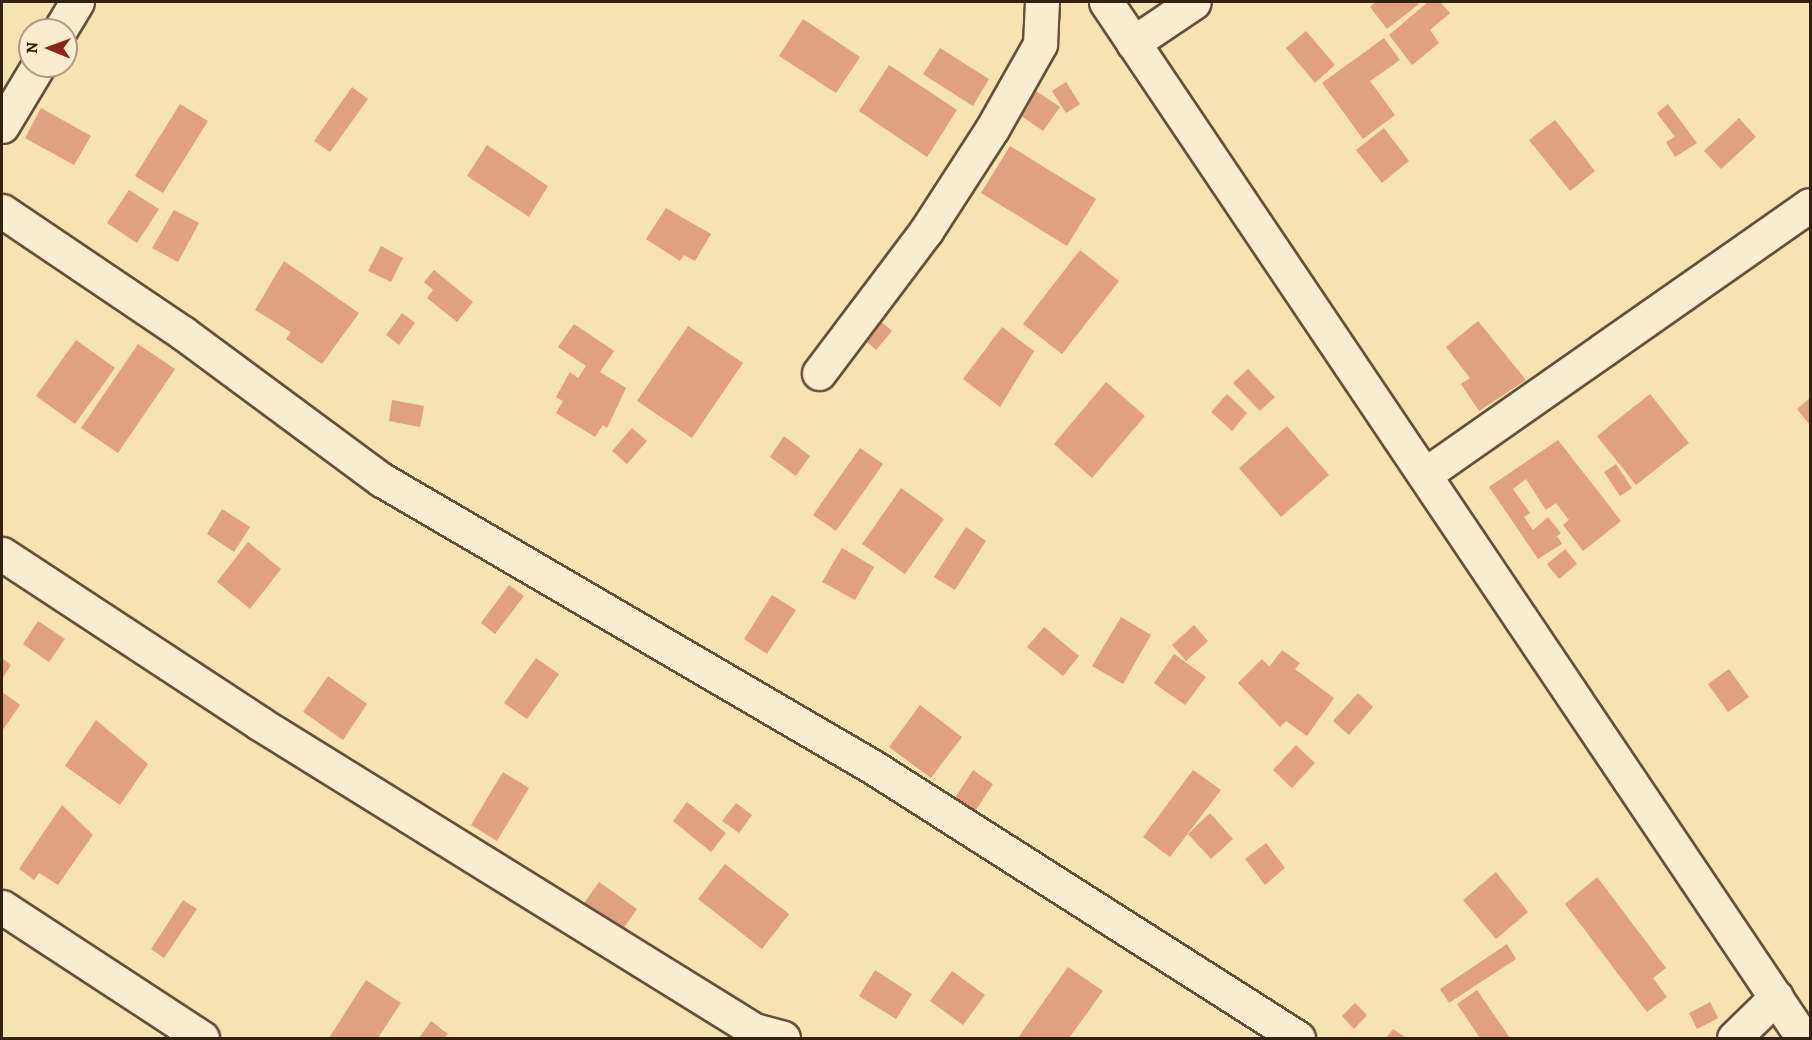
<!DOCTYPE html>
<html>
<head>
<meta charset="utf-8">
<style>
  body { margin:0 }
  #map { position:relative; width:1812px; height:1040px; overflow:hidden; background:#f7e2b4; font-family:Alegreya,serif }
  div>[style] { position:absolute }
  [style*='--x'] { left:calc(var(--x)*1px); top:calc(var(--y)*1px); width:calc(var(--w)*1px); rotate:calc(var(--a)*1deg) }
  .building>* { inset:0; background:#dfa180 }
  .roads { filter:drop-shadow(2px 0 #655138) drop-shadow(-2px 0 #655138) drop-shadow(0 2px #655138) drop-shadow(0 -2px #655138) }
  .street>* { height:33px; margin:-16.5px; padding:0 16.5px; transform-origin:16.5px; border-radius:16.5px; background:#faecce }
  span { translate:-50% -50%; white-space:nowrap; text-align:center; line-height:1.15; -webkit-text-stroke:4.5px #faecce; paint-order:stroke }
  .frame { position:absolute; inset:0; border:3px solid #34210f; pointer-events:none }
  .north { position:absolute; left:18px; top:18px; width:60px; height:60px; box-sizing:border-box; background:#faecce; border:2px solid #ab9b82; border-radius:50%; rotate:271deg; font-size:16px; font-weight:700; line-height:24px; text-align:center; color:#34210f }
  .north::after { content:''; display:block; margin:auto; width:21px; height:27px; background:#8f2418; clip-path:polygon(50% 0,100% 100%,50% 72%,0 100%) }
</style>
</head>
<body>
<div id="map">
  <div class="building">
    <div style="clip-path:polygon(1376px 2px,1417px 2px,1419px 4px,1387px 29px,1370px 7px)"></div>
    <div style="clip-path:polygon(1428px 2px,1440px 2px,1450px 13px,1430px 30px,1439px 43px,1412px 65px,1389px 35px)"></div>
    <div style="clip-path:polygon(803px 19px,860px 57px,836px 93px,779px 56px)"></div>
    <div style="clip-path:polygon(1306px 31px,1335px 65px,1315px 83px,1286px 48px)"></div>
    <div style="clip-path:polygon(1384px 38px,1400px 60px,1370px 81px,1395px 115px,1363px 139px,1322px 83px)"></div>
    <div style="clip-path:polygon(940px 48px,989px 79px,973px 106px,923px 74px)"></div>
    <div style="clip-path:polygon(889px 65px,957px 110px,927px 157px,859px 111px)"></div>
    <div style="clip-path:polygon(1066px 82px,1080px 104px,1066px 113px,1052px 91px)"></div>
    <div style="clip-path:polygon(352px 87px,368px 99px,330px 152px,314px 141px)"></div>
    <div style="clip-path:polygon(1033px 89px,1060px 107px,1043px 131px,1017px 113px)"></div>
    <div style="clip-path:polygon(180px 104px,208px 121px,163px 193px,135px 176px)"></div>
    <div style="clip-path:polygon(1668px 104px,1697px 143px,1675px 157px,1666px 142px,1675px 137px,1657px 113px)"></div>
    <div style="clip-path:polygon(41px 108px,91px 136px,74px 165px,25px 138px)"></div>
    <div style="clip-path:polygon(1739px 118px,1756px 137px,1721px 169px,1704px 151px)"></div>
    <div style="clip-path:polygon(1555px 120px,1595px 171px,1570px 191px,1529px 140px)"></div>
    <div style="clip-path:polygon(1384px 128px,1409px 161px,1382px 183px,1356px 150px)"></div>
    <div style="clip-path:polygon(487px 145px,548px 186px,529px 217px,467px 176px)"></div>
    <div style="clip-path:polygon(1010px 146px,1096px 199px,1067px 246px,981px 193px)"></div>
    <div style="clip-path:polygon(129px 190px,159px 209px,137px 243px,107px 223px)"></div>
    <div style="clip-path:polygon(666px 208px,711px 234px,695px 261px,684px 255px,680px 261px,646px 239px)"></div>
    <div style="clip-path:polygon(174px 210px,199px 223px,178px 262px,152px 248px)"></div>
    <div style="clip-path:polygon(381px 246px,403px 258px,391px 282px,368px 271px)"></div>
    <div style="clip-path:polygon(1080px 250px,1119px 281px,1062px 354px,1023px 324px)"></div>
    <div style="clip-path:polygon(284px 261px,359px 313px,322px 364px,286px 339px,291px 332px,255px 310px)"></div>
    <div style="clip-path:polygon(434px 270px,473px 302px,457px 322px,427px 298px,433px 290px,424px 282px)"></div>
    <div style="clip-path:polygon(402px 313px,415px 323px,399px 345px,386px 335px)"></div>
    <div style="clip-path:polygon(872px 314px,892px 331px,876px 350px,856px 332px)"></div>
    <div style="clip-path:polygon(1478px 321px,1526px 380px,1479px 411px,1461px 384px,1470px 378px,1446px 347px)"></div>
    <div style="clip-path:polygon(574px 324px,614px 351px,600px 372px,626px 388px,607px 428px,603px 425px,595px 437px,556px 413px,563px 401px,556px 397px,570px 372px,578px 378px,586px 366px,558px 347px)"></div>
    <div style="clip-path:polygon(688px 326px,743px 363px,692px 438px,637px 401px)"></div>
    <div style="clip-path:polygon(1002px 327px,1034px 351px,1000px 407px,963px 379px)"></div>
    <div style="clip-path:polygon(76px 340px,115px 368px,75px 424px,36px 396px)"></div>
    <div style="clip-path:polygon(138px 344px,175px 369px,118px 453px,81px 428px)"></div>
    <div style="clip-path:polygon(1248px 369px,1275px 397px,1260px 411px,1233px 383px)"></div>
    <div style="clip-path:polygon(1106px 382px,1145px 416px,1092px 478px,1054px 444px)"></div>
    <div style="clip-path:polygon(1227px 394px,1247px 413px,1232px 431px,1211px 412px)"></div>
    <div style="clip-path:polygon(1650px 394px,1689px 443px,1636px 485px,1597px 436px)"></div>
    <div style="clip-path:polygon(1810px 398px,1810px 425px,1797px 409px)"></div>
    <div style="clip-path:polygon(392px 400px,424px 406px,420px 427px,389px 421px)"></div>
    <div style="clip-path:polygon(1287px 426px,1329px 475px,1281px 517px,1239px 468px)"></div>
    <div style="clip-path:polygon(632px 428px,647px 441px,627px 464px,612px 451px)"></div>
    <div style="clip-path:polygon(784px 436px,810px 456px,796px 476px,770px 457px)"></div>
    <div style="clip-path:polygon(1558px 440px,1621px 521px,1583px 551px,1563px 525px,1569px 520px,1556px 503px,1546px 510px,1526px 479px,1513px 489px,1530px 513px,1524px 517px,1533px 530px,1548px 517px,1561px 533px,1557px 536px,1562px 544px,1538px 559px,1489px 487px)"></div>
    <div style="clip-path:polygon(860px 448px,883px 464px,836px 531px,813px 515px)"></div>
    <div style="clip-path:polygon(1616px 464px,1632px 488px,1620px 496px,1604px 472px)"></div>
    <div style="clip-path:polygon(901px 488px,944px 519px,905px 574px,862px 544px)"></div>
    <div style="clip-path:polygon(222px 509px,250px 527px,234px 552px,207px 534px)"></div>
    <div style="clip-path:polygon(966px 527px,986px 541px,955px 590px,934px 577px)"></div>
    <div style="clip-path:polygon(248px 542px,281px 569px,250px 609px,217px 582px)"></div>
    <div style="clip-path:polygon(842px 548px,874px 567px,855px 600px,822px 582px)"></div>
    <div style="clip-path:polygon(1565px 549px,1577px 564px,1559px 579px,1547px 564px)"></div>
    <div style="clip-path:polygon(509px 585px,524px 596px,495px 634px,481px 623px)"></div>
    <div style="clip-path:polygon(772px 595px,796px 610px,767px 654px,744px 639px)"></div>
    <div style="clip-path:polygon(1121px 617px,1151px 635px,1123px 684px,1092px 666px)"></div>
    <div style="clip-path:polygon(38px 621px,65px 639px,49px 662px,23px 644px)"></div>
    <div style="clip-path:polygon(1194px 625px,1208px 641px,1186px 661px,1172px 645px)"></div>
    <div style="clip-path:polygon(1044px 627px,1079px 656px,1063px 676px,1027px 647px)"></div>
    <div style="clip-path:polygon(1282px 650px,1300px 663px,1295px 669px,1334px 698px,1307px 736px,1286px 721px,1280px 727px,1238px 683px,1262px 659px,1269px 667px)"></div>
    <div style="clip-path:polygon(1174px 654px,1206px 677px,1185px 705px,1154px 683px)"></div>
    <div style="clip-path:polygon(2px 658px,11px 665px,2px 679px)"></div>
    <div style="clip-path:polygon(536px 658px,559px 674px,527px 719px,504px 703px)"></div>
    <div style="clip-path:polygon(1729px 669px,1749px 697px,1728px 712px,1708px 684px)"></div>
    <div style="clip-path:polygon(328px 676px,367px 704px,343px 740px,303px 712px)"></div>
    <div style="clip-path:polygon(2px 692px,20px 705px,2px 731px)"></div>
    <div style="clip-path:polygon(1358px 693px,1373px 707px,1349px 735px,1333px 721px)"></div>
    <div style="clip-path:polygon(920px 705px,962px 737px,931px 778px,889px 747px)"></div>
    <div style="clip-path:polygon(96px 720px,148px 764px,120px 805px,65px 766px)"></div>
    <div style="clip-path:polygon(1296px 745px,1315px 763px,1292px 788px,1273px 770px)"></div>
    <div style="clip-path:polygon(973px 770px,993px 784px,955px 842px,935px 829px)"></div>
    <div style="clip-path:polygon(1193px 770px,1221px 790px,1170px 857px,1143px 837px)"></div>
    <div style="clip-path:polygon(503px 772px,529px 788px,497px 841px,471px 825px)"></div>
    <div style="clip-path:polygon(687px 802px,726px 833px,711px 852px,673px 821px)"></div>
    <div style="clip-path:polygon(736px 803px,752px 815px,739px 833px,722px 821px)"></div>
    <div style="clip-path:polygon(62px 805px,93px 835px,58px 885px,39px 873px,34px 880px,19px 869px)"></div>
    <div style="clip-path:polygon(1210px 813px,1233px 839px,1211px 859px,1188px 834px)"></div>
    <div style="clip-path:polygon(1266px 843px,1285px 868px,1265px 885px,1245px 859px)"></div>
    <div style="clip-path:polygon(725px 864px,789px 914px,762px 949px,698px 899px)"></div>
    <div style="clip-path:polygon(1496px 872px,1528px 912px,1496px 939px,1463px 900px)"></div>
    <div style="clip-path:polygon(1597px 877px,1666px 968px,1653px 978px,1667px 997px,1647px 1012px,1565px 904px)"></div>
    <div style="clip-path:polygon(599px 882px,637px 909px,618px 936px,580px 909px)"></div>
    <div style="clip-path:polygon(183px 900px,197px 909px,164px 958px,151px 949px)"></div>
    <div style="clip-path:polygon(1507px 944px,1516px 959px,1449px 1003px,1440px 989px)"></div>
    <div style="clip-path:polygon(1068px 967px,1103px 991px,1069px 1038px,1018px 1038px)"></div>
    <div style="clip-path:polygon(875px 970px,912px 994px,896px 1019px,859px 996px)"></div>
    <div style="clip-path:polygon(952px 971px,985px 995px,963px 1025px,930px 1001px)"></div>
    <div style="clip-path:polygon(366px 980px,401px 1003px,378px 1038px,329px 1038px)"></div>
    <div style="clip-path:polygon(1477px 990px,1510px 1038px,1480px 1038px,1457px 1004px)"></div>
    <div style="clip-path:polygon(1710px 1002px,1718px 1018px,1697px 1029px,1689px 1013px)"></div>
    <div style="clip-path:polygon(1355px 1003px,1367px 1015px,1354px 1029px,1342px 1016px)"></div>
    <div style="clip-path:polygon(431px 1021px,448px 1034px,444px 1038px,419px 1038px)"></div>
    <div style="clip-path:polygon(1393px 1029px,1407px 1038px,1386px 1038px)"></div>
  </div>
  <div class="roads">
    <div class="street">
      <div style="--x:1106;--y:2;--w:1249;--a:56.07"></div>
      <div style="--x:60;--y:30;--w:33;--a:-59"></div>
      <div style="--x:1133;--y:43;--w:73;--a:-33.9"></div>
      <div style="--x:2;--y:126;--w:70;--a:-59"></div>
      <div style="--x:2;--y:211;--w:218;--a:34"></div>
      <div style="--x:183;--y:333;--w:247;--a:36.5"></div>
      <div style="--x:382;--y:480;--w:569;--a:30.31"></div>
      <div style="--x:873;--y:767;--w:504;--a:32.52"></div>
      <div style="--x:819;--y:373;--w:178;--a:-53"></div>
      <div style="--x:926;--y:231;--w:121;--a:-57.1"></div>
      <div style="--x:992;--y:129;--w:98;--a:-60.5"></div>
      <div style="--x:1040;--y:44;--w:42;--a:-87.3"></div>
      <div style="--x:1427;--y:473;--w:467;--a:-35"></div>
      <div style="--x:2;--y:554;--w:308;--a:33.3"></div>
      <div style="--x:259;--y:723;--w:582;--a:31.81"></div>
      <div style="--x:754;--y:1030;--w:30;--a:15"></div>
      <div style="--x:2;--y:907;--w:239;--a:33.2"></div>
      <div style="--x:1734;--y:1038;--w:59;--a:-44.3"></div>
    </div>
  </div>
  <div class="frame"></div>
  <div class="north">N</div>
</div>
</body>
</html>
